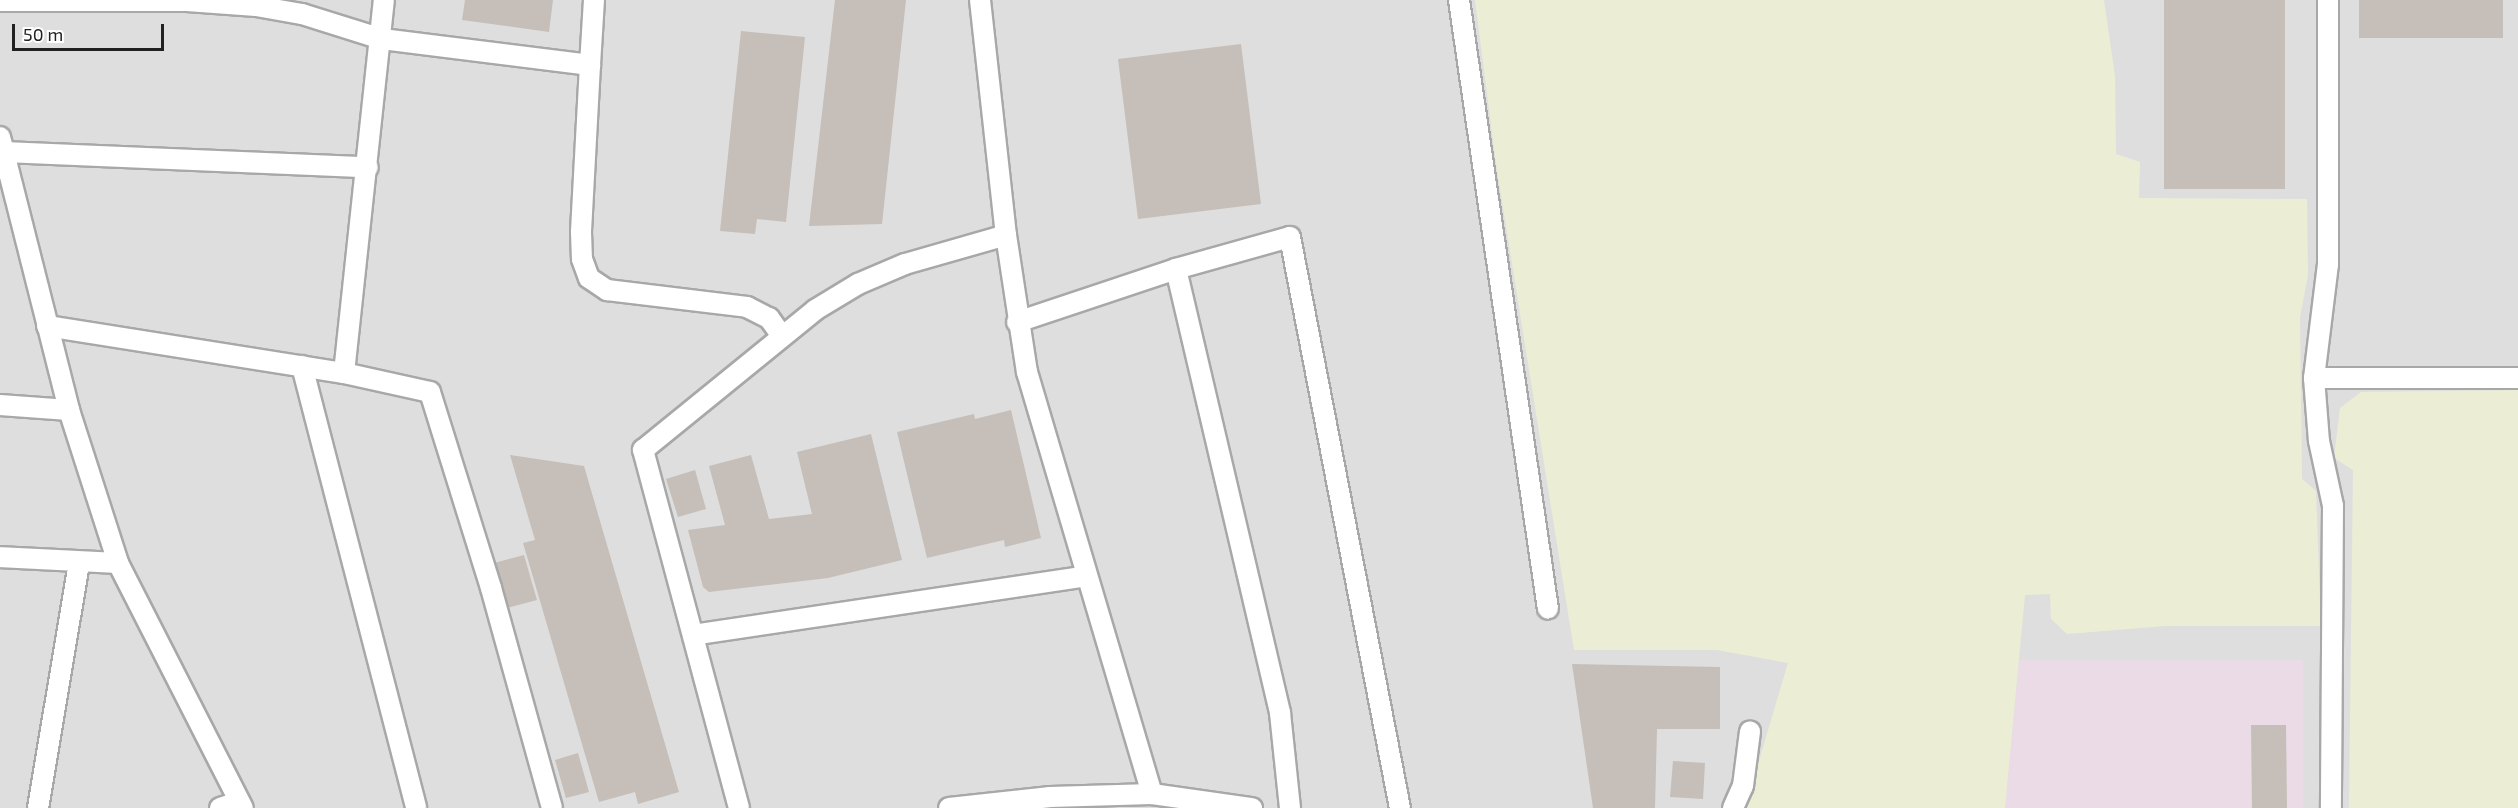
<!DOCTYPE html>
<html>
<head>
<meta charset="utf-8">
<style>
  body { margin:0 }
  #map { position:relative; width:2518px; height:808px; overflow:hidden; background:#f1efe9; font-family:"Exo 2",sans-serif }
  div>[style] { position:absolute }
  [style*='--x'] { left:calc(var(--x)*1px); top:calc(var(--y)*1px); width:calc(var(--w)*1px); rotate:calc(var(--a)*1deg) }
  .residential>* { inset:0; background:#dfdede }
  .industrial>* { inset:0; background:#eadbe6 }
  .farmland>* { inset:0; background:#ebeed5 }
  .building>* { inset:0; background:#c6beb8 }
  .roads { filter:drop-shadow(2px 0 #a8a8a8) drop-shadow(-2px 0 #a8a8a8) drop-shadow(0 2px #a8a8a8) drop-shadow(0 -2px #a8a8a8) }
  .minor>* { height:20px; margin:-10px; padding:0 10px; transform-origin:10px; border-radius:10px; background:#fff }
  span { translate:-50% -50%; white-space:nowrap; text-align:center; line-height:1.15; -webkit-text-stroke:4.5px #fff; paint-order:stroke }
  .scale { position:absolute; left:12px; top:24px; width:152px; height:27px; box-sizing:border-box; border:3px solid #212121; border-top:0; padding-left:8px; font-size:18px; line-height:21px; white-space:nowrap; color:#212121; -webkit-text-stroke:4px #fff; paint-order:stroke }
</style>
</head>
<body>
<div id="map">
  <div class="residential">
    <div style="clip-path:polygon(0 0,2518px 0,2518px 808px,0 808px)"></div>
  </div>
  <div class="industrial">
    <div style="clip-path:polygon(2019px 660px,2303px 660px,2303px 808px,2005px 808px)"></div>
  </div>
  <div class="farmland">
    <div style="clip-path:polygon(1475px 0,2104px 0,2115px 76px,2116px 154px,2140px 162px,2139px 198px,2307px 199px,2308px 275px,2300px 317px,2302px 479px,2316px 491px,2321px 626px,2165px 626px,2067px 634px,2051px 619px,2050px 594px,2025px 595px,2005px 808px,1745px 808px,1788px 663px,1717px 650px,1574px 650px,1496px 164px)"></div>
    <div style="clip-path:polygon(2518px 390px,2518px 808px,2349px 808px,2353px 470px,2334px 458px,2340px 408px,2361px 392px)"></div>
  </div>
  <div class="building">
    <div style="clip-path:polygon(465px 0,553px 0,549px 32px,462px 20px)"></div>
    <div style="clip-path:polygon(835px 0,906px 0,882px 224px,809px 226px)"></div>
    <div style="clip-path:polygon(2164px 0,2285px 0,2285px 189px,2164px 189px)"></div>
    <div style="clip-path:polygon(2359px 0,2503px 0,2503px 38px,2359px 38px)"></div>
    <div style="clip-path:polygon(741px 31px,805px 37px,786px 222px,757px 219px,755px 234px,720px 231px)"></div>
    <div style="clip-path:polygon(1241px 44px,1261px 204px,1138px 219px,1118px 59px)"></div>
    <div style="clip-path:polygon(1011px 410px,1041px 538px,1005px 547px,1004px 540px,927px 558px,897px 432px,974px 414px,975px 419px)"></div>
    <div style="clip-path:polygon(871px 434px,902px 560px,828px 578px,709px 592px,703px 587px,688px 530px,725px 525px,709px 466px,751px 455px,769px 519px,812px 514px,797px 452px)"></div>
    <div style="clip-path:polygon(510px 455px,584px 466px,679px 792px,638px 804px,635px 792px,599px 802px,523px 543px,535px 540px)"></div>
    <div style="clip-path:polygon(695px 470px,706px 509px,678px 517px,666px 479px)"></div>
    <div style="clip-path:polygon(524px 555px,537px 600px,507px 608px,494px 563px)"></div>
    <div style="clip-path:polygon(1572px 664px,1720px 667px,1720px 729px,1657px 729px,1655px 808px,1593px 808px)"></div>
    <div style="clip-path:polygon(2251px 725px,2286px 725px,2287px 808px,2252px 808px)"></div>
    <div style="clip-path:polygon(578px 753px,589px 792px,566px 798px,555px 760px)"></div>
    <div style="clip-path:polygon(1673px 761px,1705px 763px,1703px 799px,1670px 797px)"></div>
  </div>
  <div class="roads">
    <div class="minor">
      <div style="--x:980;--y:0;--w:236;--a:83.7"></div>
      <div style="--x:1006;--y:235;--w:139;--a:81.3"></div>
      <div style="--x:1027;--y:372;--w:440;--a:73.5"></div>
      <div style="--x:1459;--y:0;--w:615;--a:81.69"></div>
      <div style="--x:2328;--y:0;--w:264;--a:90"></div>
      <div style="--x:2328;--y:264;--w:115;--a:97"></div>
      <div style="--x:2314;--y:378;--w:63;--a:85.5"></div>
      <div style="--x:2319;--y:441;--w:66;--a:77.8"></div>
      <div style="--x:2333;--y:506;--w:302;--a:90.4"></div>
      <div style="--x:0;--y:1;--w:187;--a:0"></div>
      <div style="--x:187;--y:1;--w:69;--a:4.1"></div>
      <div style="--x:256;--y:6;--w:47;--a:9.9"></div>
      <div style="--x:302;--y:14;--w:84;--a:17.4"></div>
      <div style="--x:382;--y:39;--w:210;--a:7.1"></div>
      <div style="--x:590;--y:65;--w:65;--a:-86.5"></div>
      <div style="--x:590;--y:65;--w:167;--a:93.1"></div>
      <div style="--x:581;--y:232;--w:27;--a:88"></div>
      <div style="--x:582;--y:259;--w:20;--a:70"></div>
      <div style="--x:589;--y:278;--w:22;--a:34"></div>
      <div style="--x:607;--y:290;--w:141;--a:6.9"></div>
      <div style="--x:747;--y:307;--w:25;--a:27"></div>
      <div style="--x:769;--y:318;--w:22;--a:54"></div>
      <div style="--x:0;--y:137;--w:282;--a:75.8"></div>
      <div style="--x:69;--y:410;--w:161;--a:72.2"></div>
      <div style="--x:118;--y:563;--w:275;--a:63"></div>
      <div style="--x:4;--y:152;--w:364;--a:2.4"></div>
      <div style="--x:1176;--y:269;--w:456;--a:76.8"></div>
      <div style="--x:1280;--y:713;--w:96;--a:84"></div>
      <div style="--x:1017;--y:322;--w:168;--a:-18.4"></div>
      <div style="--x:1176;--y:269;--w:118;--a:-15.7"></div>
      <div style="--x:1290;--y:237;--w:581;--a:79.1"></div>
      <div style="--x:47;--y:326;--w:301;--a:9"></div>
      <div style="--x:344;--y:373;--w:88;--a:12.5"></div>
      <div style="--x:430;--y:392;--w:205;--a:72.7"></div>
      <div style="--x:491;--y:588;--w:228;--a:74.5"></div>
      <div style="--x:302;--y:366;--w:456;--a:75.5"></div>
      <div style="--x:344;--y:373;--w:375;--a:-83.9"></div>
      <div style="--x:2314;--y:378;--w:204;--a:0"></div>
      <div style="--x:0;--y:405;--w:69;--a:4.1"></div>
      <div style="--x:0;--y:557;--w:118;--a:2.9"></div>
      <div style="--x:693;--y:635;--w:397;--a:-8.5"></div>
      <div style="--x:38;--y:808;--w:248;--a:-80.5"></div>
      <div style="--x:220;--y:808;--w:20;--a:-18"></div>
      <div style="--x:739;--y:808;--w:371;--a:-105"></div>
      <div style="--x:643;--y:450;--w:222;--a:-39.1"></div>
      <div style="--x:815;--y:310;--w:50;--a:-31.2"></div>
      <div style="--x:858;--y:284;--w:51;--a:-23.1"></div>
      <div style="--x:905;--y:264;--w:105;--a:-16"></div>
      <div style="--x:949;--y:808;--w:102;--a:-6.2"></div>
      <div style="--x:1050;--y:797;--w:102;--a:-1.7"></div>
      <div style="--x:1152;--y:794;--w:101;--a:8"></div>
      <div style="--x:1733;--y:808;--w:24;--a:-66"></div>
      <div style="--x:1743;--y:786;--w:55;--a:-82.7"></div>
    </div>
  </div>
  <div class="scale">50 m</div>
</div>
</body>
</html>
